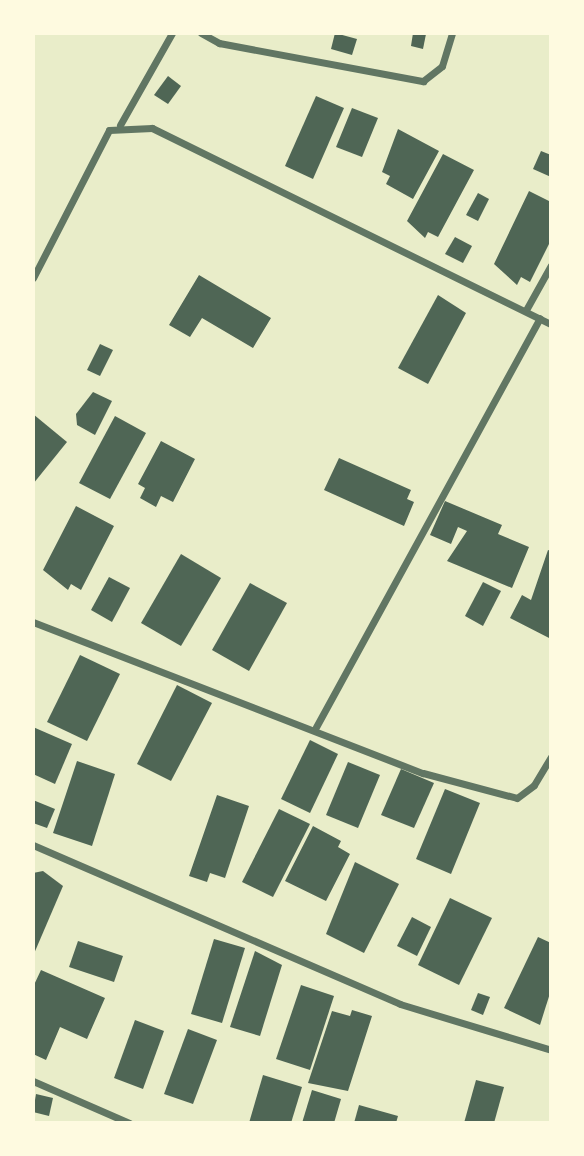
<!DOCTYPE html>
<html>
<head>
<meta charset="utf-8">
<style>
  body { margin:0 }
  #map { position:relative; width:584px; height:1156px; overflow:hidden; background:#e9edc9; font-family:Jost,sans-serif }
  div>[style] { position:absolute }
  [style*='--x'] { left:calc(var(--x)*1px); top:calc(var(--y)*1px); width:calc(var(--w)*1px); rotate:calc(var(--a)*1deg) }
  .building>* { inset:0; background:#4f6655 }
  .minor>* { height:7px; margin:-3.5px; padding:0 3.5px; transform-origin:3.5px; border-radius:3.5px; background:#617663 }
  span { translate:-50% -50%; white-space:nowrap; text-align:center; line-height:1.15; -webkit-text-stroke:7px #fefae0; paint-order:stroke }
  .frame { position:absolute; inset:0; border:35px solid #fefae0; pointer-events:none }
</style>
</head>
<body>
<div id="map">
  <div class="building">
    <div style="clip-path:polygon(335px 33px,357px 39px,352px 55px,331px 49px)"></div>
    <div style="clip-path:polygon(413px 33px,426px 34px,423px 49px,411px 46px)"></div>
    <div style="clip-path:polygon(168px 76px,181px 86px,168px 104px,154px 95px)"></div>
    <div style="clip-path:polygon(316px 96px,344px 108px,313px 179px,285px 166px)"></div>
    <div style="clip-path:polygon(352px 108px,378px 118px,362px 157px,336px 147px)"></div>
    <div style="clip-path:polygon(398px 129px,439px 151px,413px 199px,386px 184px,390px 176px,382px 172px)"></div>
    <div style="clip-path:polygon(541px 151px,551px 155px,551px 177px,533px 169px)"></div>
    <div style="clip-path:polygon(443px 154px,474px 170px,438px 237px,428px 232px,425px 238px,407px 221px)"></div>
    <div style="clip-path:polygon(529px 191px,551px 202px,551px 240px,530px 282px,521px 277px,517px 285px,494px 264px)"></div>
    <div style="clip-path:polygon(478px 193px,489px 199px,478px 221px,466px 215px)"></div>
    <div style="clip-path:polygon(455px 237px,472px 246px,463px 263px,445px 254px)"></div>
    <div style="clip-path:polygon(199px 275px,271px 318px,253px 348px,202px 318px,190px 337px,169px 325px)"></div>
    <div style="clip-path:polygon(438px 295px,466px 313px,428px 384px,398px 368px)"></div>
    <div style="clip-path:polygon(100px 344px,113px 350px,100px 376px,87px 370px)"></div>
    <div style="clip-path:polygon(93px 392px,112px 401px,95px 435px,77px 425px,76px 414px)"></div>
    <div style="clip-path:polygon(33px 414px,67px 442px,33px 484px)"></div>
    <div style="clip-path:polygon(115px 416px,146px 433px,110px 499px,79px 483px)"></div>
    <div style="clip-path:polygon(161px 441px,195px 459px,173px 502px,161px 496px,156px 507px,140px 498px,145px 488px,138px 484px)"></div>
    <div style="clip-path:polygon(339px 458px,411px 490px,407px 499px,414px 502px,404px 526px,324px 490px)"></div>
    <div style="clip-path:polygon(445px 501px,502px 525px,498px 534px,529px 547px,512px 588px,447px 561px,467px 531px,458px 527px,451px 544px,430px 535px)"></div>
    <div style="clip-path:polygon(76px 506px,114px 526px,81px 590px,71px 584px,68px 590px,43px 570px)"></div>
    <div style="clip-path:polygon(548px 550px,551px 551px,551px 639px,510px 618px,522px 595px,531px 600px)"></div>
    <div style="clip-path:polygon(181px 554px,221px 578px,181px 646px,141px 623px)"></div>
    <div style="clip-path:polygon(109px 577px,130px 588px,112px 622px,91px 610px)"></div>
    <div style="clip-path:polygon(483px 582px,501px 591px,483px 626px,465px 616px)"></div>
    <div style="clip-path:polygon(250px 583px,287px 603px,249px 671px,212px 650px)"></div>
    <div style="clip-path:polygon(80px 655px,120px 674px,87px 741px,47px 722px)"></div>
    <div style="clip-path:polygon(177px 685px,212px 703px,171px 781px,137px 764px)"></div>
    <div style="clip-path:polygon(33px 727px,72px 744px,55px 784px,33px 774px)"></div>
    <div style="clip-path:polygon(310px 740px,338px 754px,310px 813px,281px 799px)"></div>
    <div style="clip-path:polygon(77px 761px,115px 774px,92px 846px,53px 833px)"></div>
    <div style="clip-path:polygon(348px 762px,380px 775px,358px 828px,326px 815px)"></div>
    <div style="clip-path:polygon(401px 769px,434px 783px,414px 828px,381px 815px)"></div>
    <div style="clip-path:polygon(445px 789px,480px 803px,451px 874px,416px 859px)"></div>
    <div style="clip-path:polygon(217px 795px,249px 806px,225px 878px,210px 873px,207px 882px,189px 876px)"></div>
    <div style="clip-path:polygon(33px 800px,55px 809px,47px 828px,33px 823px)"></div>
    <div style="clip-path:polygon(279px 809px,310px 824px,273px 897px,242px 882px)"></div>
    <div style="clip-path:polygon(313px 826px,341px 841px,338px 847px,350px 854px,326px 901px,285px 881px)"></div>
    <div style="clip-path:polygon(355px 862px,399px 884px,364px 953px,326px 934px)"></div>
    <div style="clip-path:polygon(43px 871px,63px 886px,33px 956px,33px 873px)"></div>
    <div style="clip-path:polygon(450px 898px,492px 918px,459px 985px,418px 965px)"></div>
    <div style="clip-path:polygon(412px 917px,431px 927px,417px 956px,397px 946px)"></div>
    <div style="clip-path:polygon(538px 937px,551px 943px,551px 990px,540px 1025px,504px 1008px)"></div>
    <div style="clip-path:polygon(214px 939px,245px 948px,222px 1023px,191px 1014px)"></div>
    <div style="clip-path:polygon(78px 941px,123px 956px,114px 982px,69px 967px)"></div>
    <div style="clip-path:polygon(255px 951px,282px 965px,260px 1036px,230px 1027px)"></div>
    <div style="clip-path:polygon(41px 970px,105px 998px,87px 1039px,60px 1027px,46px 1060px,33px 1054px,33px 987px)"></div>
    <div style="clip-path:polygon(301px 985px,334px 996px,310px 1070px,276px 1059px)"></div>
    <div style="clip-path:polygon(478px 993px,490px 997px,483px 1015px,471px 1010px)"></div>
    <div style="clip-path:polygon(352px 1010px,372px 1016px,348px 1091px,308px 1083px,332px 1011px,350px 1016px)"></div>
    <div style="clip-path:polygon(135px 1020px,164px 1031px,143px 1089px,114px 1078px)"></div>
    <div style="clip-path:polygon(188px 1029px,217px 1040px,193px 1104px,164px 1094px)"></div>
    <div style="clip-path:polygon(263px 1075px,302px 1087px,291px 1123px,249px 1123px)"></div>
    <div style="clip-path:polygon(476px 1080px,504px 1087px,494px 1123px,464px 1123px)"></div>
    <div style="clip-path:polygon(312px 1090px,341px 1099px,334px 1123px,302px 1123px)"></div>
    <div style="clip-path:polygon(36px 1094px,53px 1098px,49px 1116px,33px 1112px)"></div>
    <div style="clip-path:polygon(359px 1105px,398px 1116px,396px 1123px,354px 1123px)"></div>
  </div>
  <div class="minor">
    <div style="--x:201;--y:33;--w:21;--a:29"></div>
    <div style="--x:219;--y:43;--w:208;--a:10.6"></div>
    <div style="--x:423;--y:81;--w:24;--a:-38"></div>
    <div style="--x:442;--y:66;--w:34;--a:-73"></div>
    <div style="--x:120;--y:125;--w:106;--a:-60.5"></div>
    <div style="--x:33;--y:278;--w:166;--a:-62.8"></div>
    <div style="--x:109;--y:130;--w:43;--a:-2.7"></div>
    <div style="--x:152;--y:128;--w:445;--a:26.2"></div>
    <div style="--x:526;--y:310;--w:51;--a:-60.9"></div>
    <div style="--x:33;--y:622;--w:418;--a:21.2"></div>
    <div style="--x:423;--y:773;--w:97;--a:14.9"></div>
    <div style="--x:517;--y:798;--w:21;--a:-37"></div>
    <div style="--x:534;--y:785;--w:33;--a:-59"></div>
    <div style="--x:316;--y:727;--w:466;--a:-61.3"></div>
    <div style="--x:33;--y:845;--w:400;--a:23.4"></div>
    <div style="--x:400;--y:1004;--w:158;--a:16.9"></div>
    <div style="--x:33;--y:1081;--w:105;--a:23.6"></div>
  </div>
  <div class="frame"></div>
</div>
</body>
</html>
